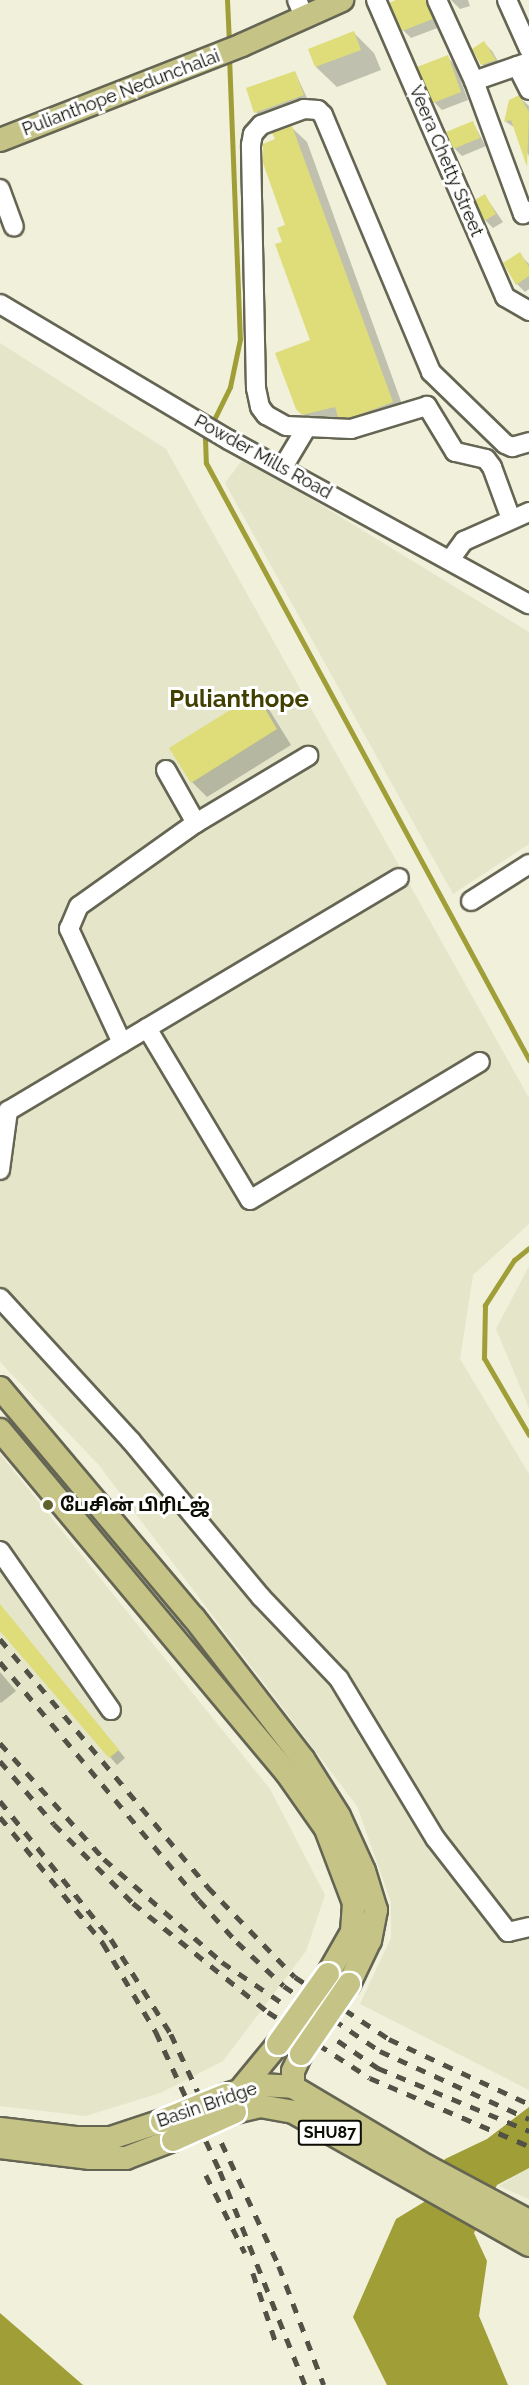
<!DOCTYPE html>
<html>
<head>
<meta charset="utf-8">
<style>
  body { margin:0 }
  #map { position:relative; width:529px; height:2385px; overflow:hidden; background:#f0f0db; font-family:Raleway,"Noto Sans Tamil",sans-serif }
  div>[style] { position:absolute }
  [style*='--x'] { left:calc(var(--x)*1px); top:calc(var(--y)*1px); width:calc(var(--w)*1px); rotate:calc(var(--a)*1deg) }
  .built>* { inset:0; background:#e4e5c9 }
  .water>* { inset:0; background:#a09e37 }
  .shadow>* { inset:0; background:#0003 }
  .stream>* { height:5px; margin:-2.5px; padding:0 2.5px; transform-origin:2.5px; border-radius:2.5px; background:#a09e37 }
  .building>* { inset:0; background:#dedd79 }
  .roads { filter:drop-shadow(2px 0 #656553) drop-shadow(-2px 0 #656553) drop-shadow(0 2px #656553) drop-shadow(0 -2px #656553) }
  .minor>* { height:18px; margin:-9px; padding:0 9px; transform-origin:9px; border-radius:9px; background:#fff }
  .major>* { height:22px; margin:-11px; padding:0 11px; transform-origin:11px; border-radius:11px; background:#c5c486 }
  .rail>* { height:4.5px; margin-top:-2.25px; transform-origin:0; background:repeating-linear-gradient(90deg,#515145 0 10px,transparent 0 20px) }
  .bridges { filter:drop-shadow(2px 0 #fff) drop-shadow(-2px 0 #fff) drop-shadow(0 2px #fff) drop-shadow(0 -2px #fff) }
  .major-bridge>* { height:22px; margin:-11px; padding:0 11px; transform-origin:11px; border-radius:11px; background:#c5c486 }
  .dots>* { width:16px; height:16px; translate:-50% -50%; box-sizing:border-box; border:3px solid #fff; border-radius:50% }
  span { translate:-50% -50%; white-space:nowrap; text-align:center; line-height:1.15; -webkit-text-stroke:6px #fff; paint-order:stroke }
  .shield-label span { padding:2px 4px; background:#fff; border:2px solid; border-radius:4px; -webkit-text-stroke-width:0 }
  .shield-label { font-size:16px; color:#0d0d06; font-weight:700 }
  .street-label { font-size:18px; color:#0d0d06 }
  .poi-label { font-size:18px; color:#0d0d06; font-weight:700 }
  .left { translate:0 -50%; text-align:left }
  .district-label { font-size:24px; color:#424000; font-weight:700 }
</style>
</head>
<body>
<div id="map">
  <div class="built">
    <div style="clip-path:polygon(0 343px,166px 449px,529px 1098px,529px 1224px,473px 1275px,460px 1359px,529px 1474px,529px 2090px,360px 2004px,391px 1938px,391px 1902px,357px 1806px,98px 1464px,0 1362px)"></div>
    <div style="clip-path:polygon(244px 458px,529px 632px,529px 844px,453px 894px,225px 483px)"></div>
    <div style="clip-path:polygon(529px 1266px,529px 1408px,496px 1329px)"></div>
    <div style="clip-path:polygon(0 1454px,270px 1789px,325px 1895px,306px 1951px,223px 2061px,160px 2093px,86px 2116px,0 2106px)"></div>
    <div style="clip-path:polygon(529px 2168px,529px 2199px,499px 2186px)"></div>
  </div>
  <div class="water">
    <div style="clip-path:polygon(529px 2107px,529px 2168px,497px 2185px,474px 2233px,487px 2261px,479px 2316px,508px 2385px,387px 2385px,353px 2317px,396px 2219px,424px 2202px,445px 2159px,487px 2139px)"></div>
    <div style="clip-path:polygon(0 2313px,83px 2385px,0 2385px)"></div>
  </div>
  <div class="shadow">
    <div style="clip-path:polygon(402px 0,430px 0,440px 27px,411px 38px,403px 30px)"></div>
    <div style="clip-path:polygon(451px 0,468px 0,470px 6px,460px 9px)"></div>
    <div style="clip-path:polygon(353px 32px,374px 53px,381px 70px,337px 87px,316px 67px)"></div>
    <div style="clip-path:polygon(484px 43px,492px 51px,502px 68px,490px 72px,482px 64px)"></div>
    <div style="clip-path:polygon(447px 57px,455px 65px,468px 100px,442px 110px,434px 102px)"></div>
    <div style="clip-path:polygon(295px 72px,307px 98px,259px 116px,256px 112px)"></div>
    <div style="clip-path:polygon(519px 97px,529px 106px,529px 156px,514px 127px,506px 122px,510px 101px)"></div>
    <div style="clip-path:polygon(472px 122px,486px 146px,462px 156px,454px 148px)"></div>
    <div style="clip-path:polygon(291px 127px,307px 142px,407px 418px,319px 430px,297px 408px,312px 341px,284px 243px,287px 226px,277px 140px)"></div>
    <div style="clip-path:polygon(485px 196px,503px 222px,493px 228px,485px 220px)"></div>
    <div style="clip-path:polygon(519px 254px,529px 264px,529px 289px,525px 292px,517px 284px)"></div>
    <div style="clip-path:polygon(255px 696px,270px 711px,291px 745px,207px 797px,192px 782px)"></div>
    <div style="clip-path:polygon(0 1605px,125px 1758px,117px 1765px,0 1629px)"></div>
    <div style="clip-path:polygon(0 1672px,16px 1691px,1px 1703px,0 1702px)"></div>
  </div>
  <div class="stream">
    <div style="--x:227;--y:0;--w:43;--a:87.3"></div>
    <div style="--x:229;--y:56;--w:283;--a:87.8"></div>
    <div style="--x:240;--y:339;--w:49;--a:101.8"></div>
    <div style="--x:230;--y:387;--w:57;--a:116.1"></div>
    <div style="--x:205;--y:438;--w:25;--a:88"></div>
    <div style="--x:206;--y:463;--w:679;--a:61.58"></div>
    <div style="--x:529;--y:1248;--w:19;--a:141"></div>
    <div style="--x:514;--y:1260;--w:54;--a:122.8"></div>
    <div style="--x:485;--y:1305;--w:53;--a:91.1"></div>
    <div style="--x:484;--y:1358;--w:89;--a:59.7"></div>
  </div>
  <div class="building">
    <div style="clip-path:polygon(396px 0,426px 0,433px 19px,402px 31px,389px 3px)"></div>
    <div style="clip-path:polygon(354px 31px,361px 50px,315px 67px,308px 49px)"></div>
    <div style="clip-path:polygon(484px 41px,496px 60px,481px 65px,472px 49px)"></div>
    <div style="clip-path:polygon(448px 55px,461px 92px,433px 103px,417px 67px)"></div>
    <div style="clip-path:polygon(295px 71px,304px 95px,254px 113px,246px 88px)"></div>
    <div style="clip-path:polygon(519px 95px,529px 112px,527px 167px,511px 120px,504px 122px,509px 100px)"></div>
    <div style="clip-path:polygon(473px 121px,480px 138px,453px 149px,446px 132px)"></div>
    <div style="clip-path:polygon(292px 126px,393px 402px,350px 418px,338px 417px,335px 407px,302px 415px,296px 409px,275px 353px,310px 340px,275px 244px,282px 242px,277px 228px,285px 225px,263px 163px,263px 144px,275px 139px,272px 133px)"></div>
    <div style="clip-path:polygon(485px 194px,496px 214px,484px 221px,475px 200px)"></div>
    <div style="clip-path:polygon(520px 252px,529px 267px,529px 276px,516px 285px,503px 263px)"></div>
    <div style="clip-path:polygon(256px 694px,277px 729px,191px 783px,169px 748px)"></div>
    <div style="clip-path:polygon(0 1604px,119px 1750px,109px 1758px,0 1631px)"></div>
  </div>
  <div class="roads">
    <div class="minor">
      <div style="--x:297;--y:0;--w:20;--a:66"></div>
      <div style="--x:376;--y:0;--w:324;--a:66.5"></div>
      <div style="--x:505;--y:297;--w:28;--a:30"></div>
      <div style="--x:437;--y:0;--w:89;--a:65.4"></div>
      <div style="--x:474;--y:81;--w:142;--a:69.8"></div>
      <div style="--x:523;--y:214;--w:7;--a:-27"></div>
      <div style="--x:507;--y:0;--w:54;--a:65.8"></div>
      <div style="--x:517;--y:66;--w:27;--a:63"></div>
      <div style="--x:474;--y:81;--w:58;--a:-19.1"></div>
      <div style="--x:0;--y:189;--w:40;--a:69.8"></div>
      <div style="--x:0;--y:304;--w:266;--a:30.7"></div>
      <div style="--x:229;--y:440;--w:342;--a:28.7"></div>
      <div style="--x:283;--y:467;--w:47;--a:-59"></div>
      <div style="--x:511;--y:519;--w:55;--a:-110.1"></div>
      <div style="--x:492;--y:467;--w:10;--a:-127"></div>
      <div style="--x:486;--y:459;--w:32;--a:-167"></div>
      <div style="--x:455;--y:452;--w:54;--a:-121.3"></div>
      <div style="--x:427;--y:406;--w:79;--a:163.2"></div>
      <div style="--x:351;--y:429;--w:65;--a:-177.4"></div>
      <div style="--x:286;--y:426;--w:23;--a:-151"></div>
      <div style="--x:266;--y:415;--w:10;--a:-127"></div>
      <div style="--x:260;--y:407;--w:19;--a:-102"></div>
      <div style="--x:256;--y:388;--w:243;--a:-91.2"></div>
      <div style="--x:251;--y:145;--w:11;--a:-80"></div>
      <div style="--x:253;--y:134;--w:12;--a:-48"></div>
      <div style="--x:261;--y:125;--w:46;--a:-20.4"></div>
      <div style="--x:304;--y:109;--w:14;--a:4"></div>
      <div style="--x:318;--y:110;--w:7;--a:45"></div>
      <div style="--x:323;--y:115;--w:279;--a:67.2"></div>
      <div style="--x:431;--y:372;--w:103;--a:44.2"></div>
      <div style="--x:505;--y:444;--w:8;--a:23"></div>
      <div style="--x:512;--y:447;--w:18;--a:-16"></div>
      <div style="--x:450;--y:560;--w:24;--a:-54"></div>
      <div style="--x:464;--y:541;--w:71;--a:-24"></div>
      <div style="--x:166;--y:770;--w:61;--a:60.5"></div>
      <div style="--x:196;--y:823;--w:131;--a:-30.9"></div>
      <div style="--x:471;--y:901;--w:69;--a:-32.5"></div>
      <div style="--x:147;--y:1028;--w:200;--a:59.1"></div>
      <div style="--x:250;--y:1200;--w:268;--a:-31"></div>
      <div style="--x:122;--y:1043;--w:126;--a:-114.9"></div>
      <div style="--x:69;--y:929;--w:25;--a:-67"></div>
      <div style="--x:79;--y:906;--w:143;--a:-35.4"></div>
      <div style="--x:0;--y:1170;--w:60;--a:-82.3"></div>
      <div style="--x:8;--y:1111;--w:455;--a:-30.8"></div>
      <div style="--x:0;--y:1298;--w:194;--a:47.5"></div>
      <div style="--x:131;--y:1441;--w:203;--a:50.2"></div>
      <div style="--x:261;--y:1597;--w:113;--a:46.4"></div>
      <div style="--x:339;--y:1679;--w:186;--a:58.9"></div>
      <div style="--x:435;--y:1838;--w:119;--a:52.2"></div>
      <div style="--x:508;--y:1932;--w:22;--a:-13"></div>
      <div style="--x:0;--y:1551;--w:194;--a:55.1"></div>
    </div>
    <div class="major">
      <div style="--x:0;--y:140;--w:260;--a:-21.4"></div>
      <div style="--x:242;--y:45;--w:110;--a:-24.2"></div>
      <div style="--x:0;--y:1388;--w:301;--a:49.9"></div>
      <div style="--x:194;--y:1618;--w:178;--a:52.3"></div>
      <div style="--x:303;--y:1759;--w:67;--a:57.7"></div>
      <div style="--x:339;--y:1816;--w:60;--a:65.6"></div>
      <div style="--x:364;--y:1871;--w:41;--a:72.9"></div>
      <div style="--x:376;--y:1910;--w:31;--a:101"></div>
      <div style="--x:370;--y:1940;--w:49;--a:115.5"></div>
      <div style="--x:0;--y:1430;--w:446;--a:50.1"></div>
      <div style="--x:286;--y:1772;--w:70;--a:54.9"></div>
      <div style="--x:326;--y:1829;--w:79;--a:69.3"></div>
      <div style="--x:354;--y:1903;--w:29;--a:94"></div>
      <div style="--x:352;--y:1932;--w:48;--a:119.7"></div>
      <div style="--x:293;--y:2087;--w:16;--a:-90"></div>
      <div style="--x:293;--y:2071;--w:19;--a:-65"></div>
      <div style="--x:241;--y:2089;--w:58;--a:-50.6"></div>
      <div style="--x:226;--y:2095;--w:34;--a:-17"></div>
      <div style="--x:259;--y:2085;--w:34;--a:3"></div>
      <div style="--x:293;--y:2087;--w:155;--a:30.7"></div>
      <div style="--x:426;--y:2166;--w:117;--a:28.1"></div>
      <div style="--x:235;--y:2112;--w:26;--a:-13"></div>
      <div style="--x:260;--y:2106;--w:34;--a:10"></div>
      <div style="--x:293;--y:2112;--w:271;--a:29.4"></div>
      <div style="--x:0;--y:2129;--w:76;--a:6.8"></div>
      <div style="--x:75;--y:2138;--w:36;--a:0"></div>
      <div style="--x:111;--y:2138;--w:54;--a:-18.4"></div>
      <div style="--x:0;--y:2147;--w:91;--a:7"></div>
      <div style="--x:90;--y:2158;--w:36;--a:0"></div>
      <div style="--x:126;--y:2158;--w:50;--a:-21"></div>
    </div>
  </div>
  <div class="rail">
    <div style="--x:0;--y:1639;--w:324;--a:50"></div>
    <div style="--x:208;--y:1887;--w:125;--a:46"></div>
    <div style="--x:295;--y:1977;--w:113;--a:33.4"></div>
    <div style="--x:389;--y:2039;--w:154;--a:24.9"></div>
    <div style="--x:0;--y:1662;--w:310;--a:50.1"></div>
    <div style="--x:199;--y:1900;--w:57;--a:47.9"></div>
    <div style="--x:237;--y:1942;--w:64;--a:43.1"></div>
    <div style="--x:284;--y:1986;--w:116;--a:34.1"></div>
    <div style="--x:380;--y:2051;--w:164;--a:24.5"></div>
    <div style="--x:0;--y:1743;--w:156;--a:48.1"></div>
    <div style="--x:104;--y:1859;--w:157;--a:41.1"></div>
    <div style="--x:222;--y:1962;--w:189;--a:34.2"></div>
    <div style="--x:378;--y:2068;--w:164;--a:22.6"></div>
    <div style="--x:0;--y:1761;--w:83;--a:49.4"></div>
    <div style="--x:54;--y:1824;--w:112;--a:45"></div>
    <div style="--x:133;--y:1903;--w:174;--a:38.9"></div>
    <div style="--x:268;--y:2012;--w:121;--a:32.9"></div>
    <div style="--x:370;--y:2078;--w:173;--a:23.2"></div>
    <div style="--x:0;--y:1801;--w:177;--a:51.2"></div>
    <div style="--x:111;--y:1939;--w:112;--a:57.7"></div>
    <div style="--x:171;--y:2034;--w:256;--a:65"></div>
    <div style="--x:279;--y:2266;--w:127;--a:69.3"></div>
    <div style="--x:0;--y:1817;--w:163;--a:50.7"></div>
    <div style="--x:103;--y:1943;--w:104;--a:59.2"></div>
    <div style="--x:156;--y:2032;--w:153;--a:65.3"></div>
    <div style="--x:220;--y:2171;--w:230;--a:68.3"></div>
    <div style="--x:206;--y:2175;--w:87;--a:63.4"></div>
    <div style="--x:253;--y:2273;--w:77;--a:71.8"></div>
  </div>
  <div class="bridges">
    <div class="major-bridge">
      <div style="--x:278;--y:2044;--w:86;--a:-54.5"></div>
      <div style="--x:301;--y:2054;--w:85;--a:-55.6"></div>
      <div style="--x:162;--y:2121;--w:69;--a:-22.1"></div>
      <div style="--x:173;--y:2140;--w:68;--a:-24.3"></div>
    </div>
  </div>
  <div class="dots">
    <div style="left:48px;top:1505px;background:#61612d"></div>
  </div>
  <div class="shield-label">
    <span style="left:330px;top:2133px">SHU87</span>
  </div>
  <div class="street-label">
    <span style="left:121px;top:93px;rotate:-21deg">Pulianthope Nedunchalai</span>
    <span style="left:446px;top:161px;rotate:67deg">Veera Chetty Street</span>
    <span style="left:263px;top:457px;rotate:29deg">Powder Mills Road</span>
    <span style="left:207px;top:2105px;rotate:-19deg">Basin Bridge</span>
  </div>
  <div class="poi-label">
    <span class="left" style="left:60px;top:1505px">பேசின் பிரிட்ஜ்</span>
  </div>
  <div class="district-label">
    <span style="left:239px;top:699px">Pulianthope</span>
  </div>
</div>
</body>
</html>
